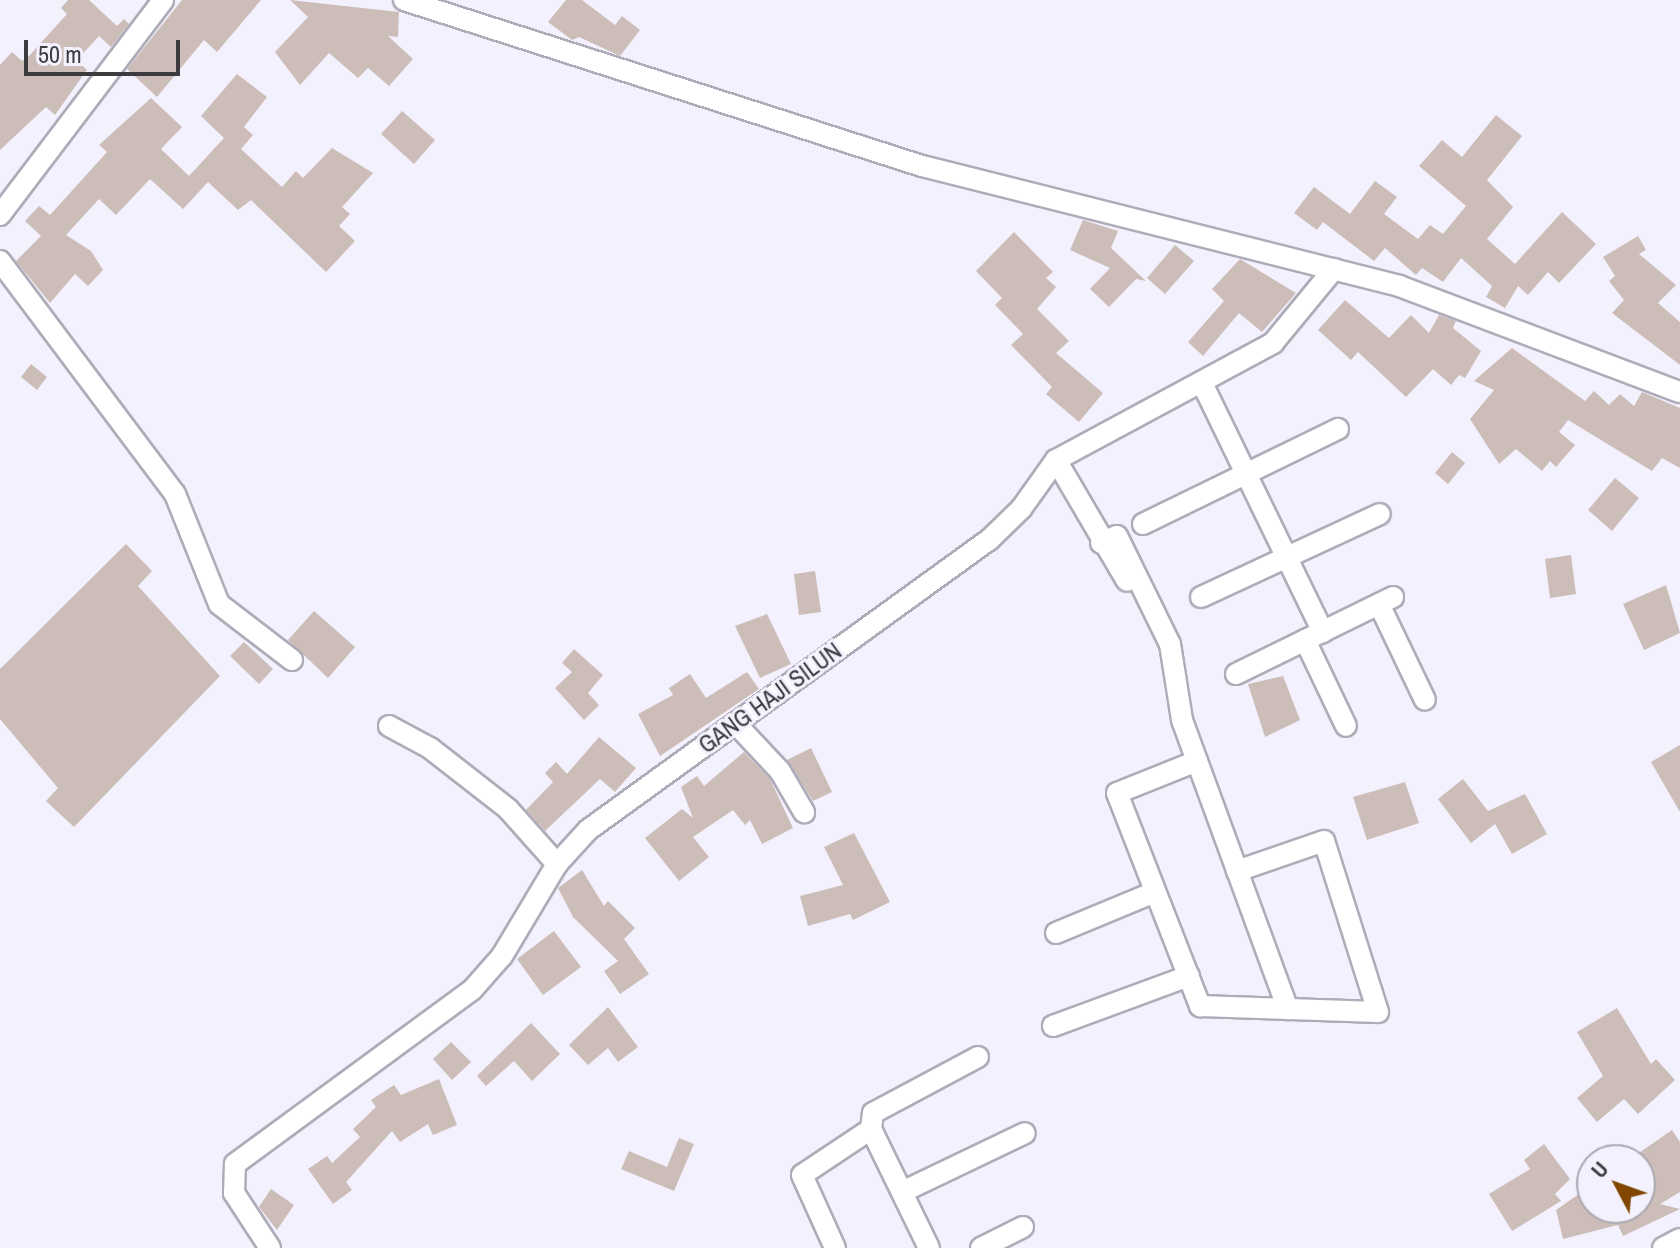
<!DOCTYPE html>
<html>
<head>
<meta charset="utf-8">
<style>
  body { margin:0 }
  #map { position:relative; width:1680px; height:1248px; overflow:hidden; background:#f3f1fe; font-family:"Archivo Narrow",sans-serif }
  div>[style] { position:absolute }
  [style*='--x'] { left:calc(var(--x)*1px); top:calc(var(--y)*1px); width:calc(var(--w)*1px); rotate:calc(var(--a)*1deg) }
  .building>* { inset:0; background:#ccbdb9 }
  .roads { filter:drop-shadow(2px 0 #aeacb8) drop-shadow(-2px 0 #aeacb8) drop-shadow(0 2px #aeacb8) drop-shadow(0 -2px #aeacb8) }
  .minor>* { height:20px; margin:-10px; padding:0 10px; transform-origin:10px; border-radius:10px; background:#fff }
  span { translate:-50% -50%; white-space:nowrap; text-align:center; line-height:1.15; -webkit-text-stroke:6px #f3f1fe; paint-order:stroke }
  .street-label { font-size:24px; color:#3c3b40 }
  .north { position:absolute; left:1576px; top:1144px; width:80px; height:80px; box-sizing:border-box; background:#f3f1fe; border:2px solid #aaa8b2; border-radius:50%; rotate:311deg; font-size:22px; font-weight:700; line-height:32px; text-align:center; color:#3c3b40 }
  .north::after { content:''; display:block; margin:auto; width:28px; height:36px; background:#814600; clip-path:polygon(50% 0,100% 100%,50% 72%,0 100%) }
  .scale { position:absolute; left:24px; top:40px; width:156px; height:36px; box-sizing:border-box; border:4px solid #3c3b40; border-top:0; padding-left:10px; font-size:24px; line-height:28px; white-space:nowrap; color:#3c3b40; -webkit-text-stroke:6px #f3f1fe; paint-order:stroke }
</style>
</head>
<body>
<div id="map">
  <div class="building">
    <div style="clip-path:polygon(68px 0,89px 0,117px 26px,124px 19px,129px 24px,111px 47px,99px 36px,77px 60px,87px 70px,55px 115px,46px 107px,0 150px,0 65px,12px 52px,22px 61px,29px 56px,67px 14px,61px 8px)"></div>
    <div style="clip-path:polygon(182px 0,261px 0,217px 52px,204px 40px,157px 97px,127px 69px)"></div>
    <div style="clip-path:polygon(290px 0,399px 12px,398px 37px,388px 36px,413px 59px,389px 86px,368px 68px,358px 78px,329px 53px,300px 85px,275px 52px,308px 17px)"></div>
    <div style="clip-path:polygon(566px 0,582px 0,615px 25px,622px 16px,640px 30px,620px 56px,579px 37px,572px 40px,548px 22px)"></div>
    <div style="clip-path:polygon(237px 74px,267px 97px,244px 127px,253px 135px,241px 149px,282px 187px,296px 171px,303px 178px,332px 148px,373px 173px,342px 207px,350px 214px,339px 226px,355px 241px,326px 272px,251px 200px,238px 210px,208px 182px,183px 209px,150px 179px,116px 215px,99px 199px,66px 235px,91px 251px,103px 270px,88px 286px,75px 274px,50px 303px,16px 261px,41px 236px,25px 221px,39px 206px,50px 215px,107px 152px,99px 145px,151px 98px,182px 127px,161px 149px,189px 176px,224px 138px,201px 116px)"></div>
    <div style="clip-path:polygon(402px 111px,435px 140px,414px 164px,381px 134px)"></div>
    <div style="clip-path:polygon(1496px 115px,1522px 136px,1487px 180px,1513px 207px,1487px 239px,1515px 264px,1562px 212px,1596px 244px,1559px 283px,1548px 272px,1528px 295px,1518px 286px,1505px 308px,1486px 297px,1492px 286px,1461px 258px,1443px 282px,1422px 268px,1416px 275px,1385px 248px,1374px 261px,1323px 222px,1317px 230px,1294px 213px,1314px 187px,1350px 214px,1375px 181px,1397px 197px,1384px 214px,1418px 239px,1430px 225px,1443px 234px,1466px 206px,1419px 166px,1442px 140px,1462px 157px)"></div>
    <div style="clip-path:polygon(1083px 220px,1118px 231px,1111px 248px,1146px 281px,1136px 279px,1109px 307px,1090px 289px,1110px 268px,1070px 250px)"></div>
    <div style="clip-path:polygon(1014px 232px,1053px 272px,1046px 278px,1056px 287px,1037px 309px,1069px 341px,1056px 353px,1103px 393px,1079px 422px,1046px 394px,1052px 387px,1011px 345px,1023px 334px,995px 305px,1002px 298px,976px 271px)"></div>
    <div style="clip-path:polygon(1638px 236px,1646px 250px,1639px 254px,1676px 285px,1658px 303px,1680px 322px,1680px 365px,1612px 313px,1624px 300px,1609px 281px,1615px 276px,1603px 257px)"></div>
    <div style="clip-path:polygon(1175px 245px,1194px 261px,1165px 294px,1147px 278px)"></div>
    <div style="clip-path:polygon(1240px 259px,1296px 293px,1262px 332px,1239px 313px,1203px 356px,1188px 342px,1224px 301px,1212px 289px)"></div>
    <div style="clip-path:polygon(1345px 300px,1389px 338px,1411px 315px,1429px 333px,1439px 315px,1456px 321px,1453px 328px,1481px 351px,1465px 378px,1459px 375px,1451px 385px,1433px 369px,1406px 397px,1358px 352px,1351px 360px,1318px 330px)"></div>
    <div style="clip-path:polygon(1512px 348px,1585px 401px,1594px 391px,1609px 405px,1620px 394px,1634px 406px,1642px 392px,1680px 408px,1680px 468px,1662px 458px,1652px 471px,1568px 420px,1559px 432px,1575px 445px,1556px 467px,1550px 461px,1542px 471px,1516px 449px,1499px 464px,1470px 419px,1494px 390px,1474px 381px)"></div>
    <div style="clip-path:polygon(31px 364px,47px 377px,37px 390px,21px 377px)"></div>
    <div style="clip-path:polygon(1452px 452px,1465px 463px,1448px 484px,1435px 473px)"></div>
    <div style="clip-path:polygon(1615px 478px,1639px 498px,1612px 531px,1588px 510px)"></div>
    <div style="clip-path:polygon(126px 544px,152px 571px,138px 586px,220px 676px,74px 827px,46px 801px,58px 788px,0 719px,0 669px)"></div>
    <div style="clip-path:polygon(1571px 555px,1576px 594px,1550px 598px,1545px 559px)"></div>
    <div style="clip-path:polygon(815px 571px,821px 612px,799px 615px,794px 574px)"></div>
    <div style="clip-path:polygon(1666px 585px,1680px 633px,1644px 650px,1623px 604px)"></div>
    <div style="clip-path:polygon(314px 611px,355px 647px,328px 678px,288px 640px)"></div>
    <div style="clip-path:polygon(767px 614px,791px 664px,760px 678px,735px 626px)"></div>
    <div style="clip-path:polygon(244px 642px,273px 669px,259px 684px,230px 656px)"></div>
    <div style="clip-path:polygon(574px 649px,603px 675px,588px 693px,599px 705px,584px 720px,555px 688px,572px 672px,562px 663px)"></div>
    <div style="clip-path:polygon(747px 672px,759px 689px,660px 756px,638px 714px,673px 695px,669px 688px,690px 674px,706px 698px)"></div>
    <div style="clip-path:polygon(1283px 676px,1300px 720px,1265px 737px,1248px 684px)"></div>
    <div style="clip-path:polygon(599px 737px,636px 768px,615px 792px,600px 779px,545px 831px,526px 810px,553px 782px,545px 773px,556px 762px,567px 774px)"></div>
    <div style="clip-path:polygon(1680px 745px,1680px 812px,1651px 762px)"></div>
    <div style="clip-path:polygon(811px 748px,832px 792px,813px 801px,787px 760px)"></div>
    <div style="clip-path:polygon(744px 752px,770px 779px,793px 828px,762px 844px,750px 820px,745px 825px,733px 810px,693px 837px,709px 857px,679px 881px,645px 838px,682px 809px,693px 818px,681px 787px,697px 776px,704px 786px)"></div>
    <div style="clip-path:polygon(1463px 779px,1488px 811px,1525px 794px,1547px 834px,1512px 854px,1495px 824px,1471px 843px,1438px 799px)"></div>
    <div style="clip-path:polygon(1405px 782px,1419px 823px,1367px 840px,1353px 797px)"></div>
    <div style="clip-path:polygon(854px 833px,890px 902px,853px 920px,850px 914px,808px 926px,800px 896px,843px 885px,824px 847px)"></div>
    <div style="clip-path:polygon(582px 870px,604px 906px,608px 901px,635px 928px,624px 939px,649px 974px,620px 994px,604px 971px,618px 961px,573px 917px,558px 888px)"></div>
    <div style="clip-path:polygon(554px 931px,581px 967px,543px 995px,517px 959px)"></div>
    <div style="clip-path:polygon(608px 1007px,638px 1047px,618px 1062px,608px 1048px,588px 1065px,569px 1045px)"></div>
    <div style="clip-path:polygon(1617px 1008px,1651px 1064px,1656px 1059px,1675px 1080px,1638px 1114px,1624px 1099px,1597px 1122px,1577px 1098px,1603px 1076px,1577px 1032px)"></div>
    <div style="clip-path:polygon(531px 1023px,560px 1054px,532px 1081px,514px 1061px,486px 1086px,477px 1076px)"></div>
    <div style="clip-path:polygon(451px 1042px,471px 1062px,452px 1080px,433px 1059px)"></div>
    <div style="clip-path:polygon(439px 1079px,457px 1125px,433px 1135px,428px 1124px,400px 1142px,392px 1131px,346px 1182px,352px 1190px,333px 1204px,308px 1169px,327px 1156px,332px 1163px,360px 1137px,353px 1129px,376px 1107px,371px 1100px,394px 1085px,401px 1095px)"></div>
    <div style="clip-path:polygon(1672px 1130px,1680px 1142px,1680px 1192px,1660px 1204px,1680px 1209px,1623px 1236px,1618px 1225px,1563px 1239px,1556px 1210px,1592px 1185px,1592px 1208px,1640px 1208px,1636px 1155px)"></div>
    <div style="clip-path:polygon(679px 1138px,694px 1144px,674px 1191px,621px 1169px,629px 1151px,667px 1167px)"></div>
    <div style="clip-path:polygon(1544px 1144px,1570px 1179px,1555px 1194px,1561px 1201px,1512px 1231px,1489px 1194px,1530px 1169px,1524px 1160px)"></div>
    <div style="clip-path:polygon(271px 1189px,294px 1205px,277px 1230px,259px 1207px)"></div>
  </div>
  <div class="roads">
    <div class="minor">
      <div style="--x:404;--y:0;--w:544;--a:17.77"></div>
      <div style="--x:922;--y:166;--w:492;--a:14.1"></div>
      <div style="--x:1399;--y:286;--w:300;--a:20.7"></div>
      <div style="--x:0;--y:215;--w:270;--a:-52.8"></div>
      <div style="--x:0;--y:261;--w:291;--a:53.1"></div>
      <div style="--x:175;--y:494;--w:118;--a:68.2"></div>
      <div style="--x:219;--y:604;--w:92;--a:37.5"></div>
      <div style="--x:1202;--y:383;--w:277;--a:64.1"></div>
      <div style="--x:1056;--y:460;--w:140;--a:59.6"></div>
      <div style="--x:1143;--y:524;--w:217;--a:-26"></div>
      <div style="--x:1101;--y:543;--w:17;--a:-24"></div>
      <div style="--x:1117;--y:536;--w:120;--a:63.9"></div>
      <div style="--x:1170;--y:644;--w:77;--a:81"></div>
      <div style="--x:1182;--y:720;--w:308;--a:69.9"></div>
      <div style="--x:1201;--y:597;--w:197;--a:-24.9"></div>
      <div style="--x:1379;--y:604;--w:106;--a:64.4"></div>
      <div style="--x:1305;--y:640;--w:95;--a:64.5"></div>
      <div style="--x:1236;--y:674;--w:175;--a:-26.1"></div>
      <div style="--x:736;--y:724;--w:64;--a:46.9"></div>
      <div style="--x:780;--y:771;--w:48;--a:59.7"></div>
      <div style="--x:389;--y:726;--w:47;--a:28.2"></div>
      <div style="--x:430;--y:748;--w:99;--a:38"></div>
      <div style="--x:508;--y:809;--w:74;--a:48.3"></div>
      <div style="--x:1197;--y:761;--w:86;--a:158.2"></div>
      <div style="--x:1117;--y:793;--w:229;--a:68.7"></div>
      <div style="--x:1200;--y:1006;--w:178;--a:1.9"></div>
      <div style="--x:1378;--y:1012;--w:179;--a:-107.5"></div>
      <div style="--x:1324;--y:841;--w:92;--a:161"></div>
      <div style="--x:1056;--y:933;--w:107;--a:-22.5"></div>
      <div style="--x:1053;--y:1026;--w:145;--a:-20.2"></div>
      <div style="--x:871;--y:1129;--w:132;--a:64"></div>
      <div style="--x:902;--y:1192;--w:136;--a:-25.6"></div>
      <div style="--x:270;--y:1248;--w:66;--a:-123.2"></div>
      <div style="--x:234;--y:1193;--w:29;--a:-88"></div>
      <div style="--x:235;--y:1164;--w:294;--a:-36.3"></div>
      <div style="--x:472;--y:990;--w:45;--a:-48.6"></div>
      <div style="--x:502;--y:956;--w:107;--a:-59.1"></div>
      <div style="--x:557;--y:864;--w:46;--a:-47.6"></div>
      <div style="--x:588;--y:830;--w:495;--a:-35.9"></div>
      <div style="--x:989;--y:540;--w:45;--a:-44.1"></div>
      <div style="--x:1021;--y:509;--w:60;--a:-54.5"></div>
      <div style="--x:1056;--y:460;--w:247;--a:-28.3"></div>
      <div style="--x:1273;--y:343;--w:96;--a:-50.5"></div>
      <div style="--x:835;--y:1248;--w:80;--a:-114.3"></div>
      <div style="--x:802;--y:1175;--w:83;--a:-33.7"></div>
      <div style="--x:871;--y:1129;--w:16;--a:-83"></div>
      <div style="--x:873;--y:1113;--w:119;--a:-28.1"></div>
      <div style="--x:981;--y:1248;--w:47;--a:-26.6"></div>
      <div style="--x:1663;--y:1248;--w:19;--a:-28"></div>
    </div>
  </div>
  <div class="street-label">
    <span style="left:770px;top:698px;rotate:-36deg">GANG HAJI SILUN</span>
  </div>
  <div class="north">U</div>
  <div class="scale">50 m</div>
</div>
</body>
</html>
